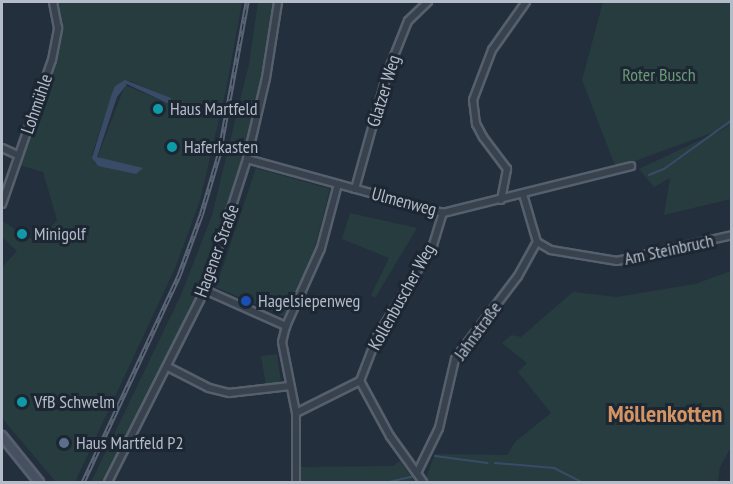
<!DOCTYPE html>
<html>
<head>
<meta charset="utf-8">
<style>
  body { margin:0 }
  #map { position:relative; width:733px; height:484px; overflow:hidden; background:#242f3e; font-family:"PT Sans Narrow",sans-serif }
  div>[style] { position:absolute }
  [style*='--x'] { left:calc(var(--x)*1px); top:calc(var(--y)*1px); width:calc(var(--w)*1px); rotate:calc(var(--a)*1deg) }
  .green>* { inset:0; background:#263c3f }
  .water>* { inset:0; background:#394c67 }
  .stream>* { height:2px; margin:-1px; padding:0 1px; transform-origin:1px; border-radius:1px; background:#394c67 }
  .roads { filter:drop-shadow(2px 0 #565f6c) drop-shadow(-2px 0 #565f6c) drop-shadow(0 2px #565f6c) drop-shadow(0 -2px #565f6c) }
  .minor>* { height:6px; margin:-3px; padding:0 3px; transform-origin:3px; border-radius:3px; background:#38414e }
  .secondary>* { height:8px; margin:-4px; padding:0 4px; transform-origin:4px; border-radius:4px; background:#465061 }
  .rail>* { height:4.5px; margin-top:-2.25px; transform-origin:0; background:repeating-linear-gradient(90deg,#1d2633 0 7px,#5a6575 0 14px); box-sizing:border-box; border-block:2px solid #5a6575 }
  .dots>* { width:16px; height:16px; translate:-50% -50%; box-sizing:border-box; border:3px solid #1d2633; border-radius:50% }
  span { translate:-50% -50%; white-space:nowrap; text-align:center; line-height:1.15; -webkit-text-stroke:6px #1d2633; paint-order:stroke }
  .park-label { font-size:18px; color:#6b9a76 }
  .street-label { font-size:18px; color:#b4bcc9 }
  .poi-label { font-size:18px; color:#b4bcc9 }
  .left { translate:0 -50%; text-align:left }
  .district-label { font-size:24px; color:#d59563; font-weight:700 }
  .frame { position:absolute; inset:0; border:3px solid #b4bcc9; pointer-events:none }
</style>
</head>
<body>
<div id="map">
  <div class="green">
    <div style="clip-path:polygon(evenodd,57px 2px,242px 2px,226px 90px,200px 200px,176px 266px,75px 482px,56px 482px,2px 418px,2px 267px,17px 251px,2px 237px,2px 221px,38px 243px,57px 220px,43px 172px,19px 165px,60px 47px,62px 24px,57px 2px,131px 81px,171px 99px,169px 104px,125px 85px,95px 164px,92px 154px,115px 86px,131px 81px)"></div>
    <div style="clip-path:polygon(258px 2px,274px 2px,269px 44px,243px 159px,200px 289px,103px 482px,91px 482px,181px 295px,212px 215px,249px 64px)"></div>
    <div style="clip-path:polygon(603px 2px,731px 2px,731px 199px,664px 215px,670px 178px,654px 187px,639px 169px,730px 126px,616px 168px,582px 80px)"></div>
    <div style="clip-path:polygon(256px 168px,330px 189px,314px 251px,285px 317px,216px 287px)"></div>
    <div style="clip-path:polygon(350px 213px,417px 228px,375px 298px,371px 295px,389px 258px,342px 239px)"></div>
    <div style="clip-path:polygon(731px 271px,731px 447px,720px 467px,718px 482px,428px 482px,427px 475px,435px 454px,507px 455px,515px 442px,551px 413px,518px 372px,527px 363px,502px 343px,511px 335px,521px 337px,573px 292px,617px 297px,695px 284px)"></div>
    <div style="clip-path:polygon(277px 354px,281px 382px,266px 385px,261px 356px)"></div>
    <div style="clip-path:polygon(400px 461px,415px 482px,301px 482px,301px 467px,393px 466px)"></div>
  </div>
  <div class="water">
    <div style="clip-path:polygon(125px 80px,171px 98px,169px 104px,127px 84px,117px 97px,97px 157px,143px 168px,136px 174px,98px 166px,92px 158px,111px 96px,115px 86px)"></div>
  </div>
  <div class="stream">
    <div style="--x:649;--y:175;--w:16;--a:-22"></div>
    <div style="--x:664;--y:169;--w:84;--a:-35.8"></div>
    <div style="--x:435;--y:456;--w:53;--a:7.5"></div>
    <div style="--x:495;--y:463;--w:59;--a:4.8"></div>
    <div style="--x:554;--y:468;--w:30;--a:27"></div>
    <div style="--x:389;--y:482;--w:23;--a:-13"></div>
  </div>
  <div class="roads">
    <div class="minor">
      <div style="--x:2;--y:148;--w:17;--a:24"></div>
      <div style="--x:247;--y:159;--w:203;--a:15.4"></div>
      <div style="--x:443;--y:213;--w:194;--a:-14"></div>
      <div style="--x:355;--y:189;--w:123;--a:-74.4"></div>
      <div style="--x:388;--y:71;--w:54;--a:-68.2"></div>
      <div style="--x:408;--y:21;--w:28;--a:-44"></div>
      <div style="--x:501;--y:200;--w:32;--a:-79"></div>
      <div style="--x:507;--y:169;--w:40;--a:-127"></div>
      <div style="--x:483;--y:137;--w:15;--a:-118"></div>
      <div style="--x:476;--y:124;--w:24;--a:-97"></div>
      <div style="--x:473;--y:100;--w:53;--a:-69.2"></div>
      <div style="--x:492;--y:50;--w:59;--a:-54.7"></div>
      <div style="--x:2;--y:204;--w:152;--a:-70.9"></div>
      <div style="--x:52;--y:60;--w:33;--a:-79"></div>
      <div style="--x:58;--y:28;--w:26;--a:-101"></div>
      <div style="--x:537;--y:242;--w:16;--a:30"></div>
      <div style="--x:551;--y:250;--w:67;--a:9.5"></div>
      <div style="--x:617;--y:261;--w:118;--a:-12.7"></div>
      <div style="--x:205;--y:290;--w:89;--a:24"></div>
      <div style="--x:286;--y:326;--w:16;--a:104"></div>
      <div style="--x:282;--y:342;--w:72;--a:78.8"></div>
      <div style="--x:296;--y:413;--w:69;--a:90"></div>
      <div style="--x:286;--y:326;--w:85;--a:-65.8"></div>
      <div style="--x:321;--y:248;--w:66;--a:-75.1"></div>
      <div style="--x:168;--y:367;--w:46;--a:27.1"></div>
      <div style="--x:209;--y:388;--w:21;--a:14"></div>
      <div style="--x:229;--y:393;--w:61;--a:-6.5"></div>
      <div style="--x:360;--y:381;--w:63;--a:61.4"></div>
      <div style="--x:390;--y:436;--w:57;--a:54.3"></div>
      <div style="--x:296;--y:413;--w:72;--a:-26.6"></div>
      <div style="--x:360;--y:381;--w:47;--a:-68.9"></div>
      <div style="--x:377;--y:337;--w:108;--a:-58.7"></div>
      <div style="--x:433;--y:245;--w:34;--a:-73"></div>
      <div style="--x:417;--y:473;--w:50;--a:-63.9"></div>
      <div style="--x:439;--y:428;--w:71;--a:-76.9"></div>
      <div style="--x:455;--y:359;--w:104;--a:-52.8"></div>
      <div style="--x:518;--y:276;--w:39;--a:-61"></div>
      <div style="--x:537;--y:242;--w:50;--a:-106.3"></div>
      <div style="--x:108;--y:482;--w:215;--a:-63.2"></div>
      <div style="--x:205;--y:290;--w:138;--a:-72.2"></div>
      <div style="--x:247;--y:159;--w:83;--a:-76.8"></div>
      <div style="--x:266;--y:78;--w:77;--a:-81"></div>
    </div>
    <div class="secondary">
      <div style="--x:2;--y:436;--w:59;--a:51.2"></div>
    </div>
  </div>
  <div class="rail">
    <div style="--x:83;--y:482;--w:228;--a:-65.1"></div>
    <div style="--x:179;--y:275;--w:64;--a:-69.9"></div>
    <div style="--x:201;--y:215;--w:64;--a:-73.6"></div>
    <div style="--x:219;--y:154;--w:155;--a:-79.6"></div>
  </div>
  <div class="dots">
    <div style="left:158px;top:109px;background:#0f9aa8"></div>
    <div style="left:172px;top:147px;background:#0f9aa8"></div>
    <div style="left:22px;top:234px;background:#0f9aa8"></div>
    <div style="left:246px;top:301px;background:#1a4fb4"></div>
    <div style="left:22px;top:402px;background:#0f9aa8"></div>
    <div style="left:64px;top:443px;background:#5c6f8a"></div>
  </div>
  <div class="park-label">
    <span style="left:659px;top:75px">Roter Busch</span>
  </div>
  <div class="street-label">
    <span style="left:384px;top:91px;rotate:-73deg">Glatzer Weg</span>
    <span style="left:37px;top:104px;rotate:-71deg">Lohmühle</span>
    <span style="left:404px;top:202px;rotate:15deg">Ulmenweg</span>
    <span style="left:669px;top:250px;rotate:-12deg">Am Steinbruch</span>
    <span style="left:217px;top:251px;rotate:-70deg">Hagener Straße</span>
    <span style="left:402px;top:297px;rotate:-61deg">Kollenbuscher Weg</span>
    <span style="left:478px;top:331px;rotate:-54deg">Jahnstraße</span>
  </div>
  <div class="poi-label">
    <span class="left" style="left:170px;top:109px">Haus Martfeld</span>
    <span class="left" style="left:184px;top:147px">Haferkasten</span>
    <span class="left" style="left:34px;top:234px">Minigolf</span>
    <span class="left" style="left:258px;top:301px">Hagelsiepenweg</span>
    <span class="left" style="left:34px;top:402px">VfB Schwelm</span>
    <span class="left" style="left:76px;top:443px">Haus Martfeld P2</span>
  </div>
  <div class="district-label">
    <span style="left:665px;top:414px">Möllenkotten</span>
  </div>
  <div class="frame"></div>
</div>
</body>
</html>
